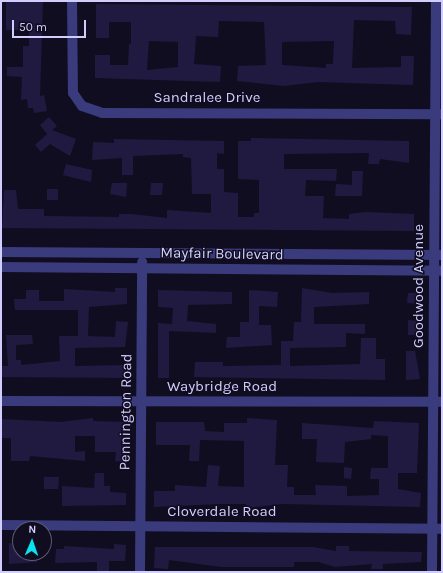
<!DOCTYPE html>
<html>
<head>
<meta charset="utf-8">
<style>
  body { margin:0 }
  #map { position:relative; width:443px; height:573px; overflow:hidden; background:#100d20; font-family:Karla,sans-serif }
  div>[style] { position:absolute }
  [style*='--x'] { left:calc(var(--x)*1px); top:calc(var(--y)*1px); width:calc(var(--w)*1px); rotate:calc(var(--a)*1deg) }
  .building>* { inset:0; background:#201a40 }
  .minor>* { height:10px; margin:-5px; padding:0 5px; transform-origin:5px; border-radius:5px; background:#3a3b7d }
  span { translate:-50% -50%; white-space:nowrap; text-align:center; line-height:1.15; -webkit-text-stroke:3px #100d20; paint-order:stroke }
  .street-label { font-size:15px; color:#d1cefd }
  .frame { position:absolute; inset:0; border:2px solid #d1cefd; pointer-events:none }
  .north { position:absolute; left:12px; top:521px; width:40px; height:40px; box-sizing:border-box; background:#100d20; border:1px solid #5d5a78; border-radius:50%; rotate:2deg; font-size:11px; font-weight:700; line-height:16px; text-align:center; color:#d1cefd }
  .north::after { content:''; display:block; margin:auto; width:14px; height:18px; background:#08e4ef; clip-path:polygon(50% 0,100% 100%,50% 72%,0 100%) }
  .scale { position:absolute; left:12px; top:20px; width:74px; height:18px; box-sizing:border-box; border:2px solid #d1cefd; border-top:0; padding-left:5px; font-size:12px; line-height:14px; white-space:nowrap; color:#d1cefd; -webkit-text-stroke:3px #100d20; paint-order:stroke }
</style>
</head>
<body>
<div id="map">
  <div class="building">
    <div style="clip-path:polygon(6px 1px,43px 2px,40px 96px,44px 95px,47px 111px,34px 113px,33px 108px,28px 108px,27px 99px,21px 100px,22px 77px,7px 76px,7px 67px,23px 67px,23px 46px,29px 46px,29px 30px,6px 30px)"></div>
    <div style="clip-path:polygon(evenodd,96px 4px,412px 7px,411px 35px,396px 34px,395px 21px,354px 20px,352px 68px,401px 67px,401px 56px,414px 56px,413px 85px,318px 82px,283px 86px,237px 81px,238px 66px,266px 65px,264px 22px,219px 21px,218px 37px,196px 36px,194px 64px,221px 66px,220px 82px,95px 78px,95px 55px,110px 55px,110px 65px,128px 65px,129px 44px,131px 44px,131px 22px,109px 22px,109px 38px,96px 38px,96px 4px,149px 41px,178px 42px,178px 67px,147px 70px,149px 41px,96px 4px,334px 41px,333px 64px,326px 64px,326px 68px,282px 65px,282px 42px,334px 41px)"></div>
    <div style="clip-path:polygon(49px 117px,57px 126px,52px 130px,76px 139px,70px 156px,50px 144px,41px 152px,35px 145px,47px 134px,40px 125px)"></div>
    <div style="clip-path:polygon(251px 138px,409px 141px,409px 163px,380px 159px,379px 164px,368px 164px,369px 153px,284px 154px,284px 169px,337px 169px,336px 181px,306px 180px,305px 196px,324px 196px,323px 218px,349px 219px,349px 214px,366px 212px,414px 214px,414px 231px,2px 228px,4px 190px,16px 190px,18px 209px,44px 209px,44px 216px,119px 217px,119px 214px,131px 214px,167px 218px,167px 210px,211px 213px,211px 194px,192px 194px,191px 158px,183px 157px,183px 154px,133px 156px,133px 175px,122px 175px,122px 158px,92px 160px,93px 142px,114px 143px,114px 139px,224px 141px,224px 154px,217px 153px,217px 169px,224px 169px,224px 192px,238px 193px,238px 217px,254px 217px,254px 213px,259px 213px,259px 180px,238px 179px,238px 141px,251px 141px)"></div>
    <div style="clip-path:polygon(66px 164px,92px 170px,91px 182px,63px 175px)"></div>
    <div style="clip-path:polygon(352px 171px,363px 171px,362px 196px,335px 196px,336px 184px,352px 185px)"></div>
    <div style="clip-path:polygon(112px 183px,127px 183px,126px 197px,110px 194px)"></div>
    <div style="clip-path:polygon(151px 183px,163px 183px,162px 195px,150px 195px)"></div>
    <div style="clip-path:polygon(47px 189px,58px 189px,58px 200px,47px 200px)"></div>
    <div style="clip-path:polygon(115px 288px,127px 288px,127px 304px,89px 307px,88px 336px,115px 337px,116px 321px,128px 322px,125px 347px,75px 348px,75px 366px,126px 365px,126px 378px,1px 377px,1px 366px,8px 366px,6px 335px,32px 335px,33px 344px,16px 345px,16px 360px,21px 360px,21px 365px,60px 361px,59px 336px,78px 336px,78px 310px,15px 310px,14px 299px,26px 299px,26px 290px,39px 290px,39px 301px,64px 301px,64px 289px,115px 292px)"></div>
    <div style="clip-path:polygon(302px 288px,332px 293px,369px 292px,369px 304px,314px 307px,314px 324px,365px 324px,365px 334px,346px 333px,346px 347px,290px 348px,290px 366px,360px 364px,361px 338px,376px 338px,376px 359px,385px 359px,385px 380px,194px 377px,195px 362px,223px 362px,223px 366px,281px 365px,281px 341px,293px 341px,294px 322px,301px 322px)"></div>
    <div style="clip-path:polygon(158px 290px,232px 292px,232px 304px,188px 305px,187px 321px,216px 324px,216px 333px,169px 331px,169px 378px,158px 378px,158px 323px,172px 324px,173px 308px,158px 307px)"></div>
    <div style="clip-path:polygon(249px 290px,278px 292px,277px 307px,259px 306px,259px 325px,271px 325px,272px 345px,226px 348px,227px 337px,240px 337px,240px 322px,249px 322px)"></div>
    <div style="clip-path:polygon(408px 293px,422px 293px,422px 304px,407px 303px)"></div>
    <div style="clip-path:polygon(408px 320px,420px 321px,419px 335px,408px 335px)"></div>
    <div style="clip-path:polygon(406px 351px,415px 351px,420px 379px,406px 380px)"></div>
    <div style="clip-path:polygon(93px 418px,93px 421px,126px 422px,126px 462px,115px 461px,116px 452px,95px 452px,95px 436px,75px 436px,75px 452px,85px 451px,85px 461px,30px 456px,29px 461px,11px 461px,11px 438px,1px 438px,1px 419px,61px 422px)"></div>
    <div style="clip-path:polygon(247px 418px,277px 420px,275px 465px,288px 465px,287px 487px,294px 487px,294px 495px,316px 495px,315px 485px,347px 486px,347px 496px,379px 495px,379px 479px,370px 479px,371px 468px,388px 468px,388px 436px,371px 435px,371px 439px,345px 442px,344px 463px,316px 462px,317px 439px,302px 439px,302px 423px,373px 428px,374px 421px,419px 423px,417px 473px,398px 473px,398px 489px,421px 493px,420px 507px,283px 504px,246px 508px,246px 504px,221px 504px,154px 507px,154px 491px,175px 491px,175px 485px,206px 487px,208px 465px,220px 466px,218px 486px,244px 487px,244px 441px,200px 440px,199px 461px,189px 461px,190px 445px,156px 445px,156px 422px,204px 422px,205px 431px,224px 432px,224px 423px,247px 423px)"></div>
    <div style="clip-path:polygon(344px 467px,352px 468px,351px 479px,344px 478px)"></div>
    <div style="clip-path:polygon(95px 473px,104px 473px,104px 486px,110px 486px,110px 492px,126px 493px,126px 505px,62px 506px,62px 486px,94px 488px)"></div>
    <div style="clip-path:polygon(44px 477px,59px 477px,58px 489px,44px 489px)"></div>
    <div style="clip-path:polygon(9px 543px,19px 544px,19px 553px,38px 553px,37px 562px,9px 564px)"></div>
    <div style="clip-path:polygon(114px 544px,126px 545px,125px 561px,109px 561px,109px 572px,97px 572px,97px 562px,55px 563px,56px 549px,64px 549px,64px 546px,114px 549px)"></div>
    <div style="clip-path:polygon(336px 546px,349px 546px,349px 551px,422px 552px,421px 562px,383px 564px,383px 569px,371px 569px,372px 564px,335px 567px,318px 562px,294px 562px,294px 567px,221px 567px,169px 560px,168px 569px,154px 568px,155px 547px,313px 547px,336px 551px)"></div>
  </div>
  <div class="minor">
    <div style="--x:72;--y:1;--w:92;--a:89.4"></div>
    <div style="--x:73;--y:93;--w:16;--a:55"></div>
    <div style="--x:82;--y:106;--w:21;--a:19"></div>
    <div style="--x:102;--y:113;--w:340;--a:0.2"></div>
    <div style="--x:1;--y:252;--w:441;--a:0.4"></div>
    <div style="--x:1;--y:267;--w:441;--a:0.5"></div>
    <div style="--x:1;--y:401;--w:441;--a:0.1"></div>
    <div style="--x:1;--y:525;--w:441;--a:0.5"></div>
    <div style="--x:140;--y:572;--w:310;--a:-89.6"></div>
    <div style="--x:432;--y:572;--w:571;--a:-89.6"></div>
  </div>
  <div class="street-label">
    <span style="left:207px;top:98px">Sandralee Drive</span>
    <span style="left:222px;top:254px;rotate:1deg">Mayfair Boulevard</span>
    <span style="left:419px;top:286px;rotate:-90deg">Goodwood Avenue</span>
    <span style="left:222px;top:387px">Waybridge Road</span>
    <span style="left:126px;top:412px;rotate:-89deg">Pennington Road</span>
    <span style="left:222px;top:512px">Cloverdale Road</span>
  </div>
  <div class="frame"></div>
  <div class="north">N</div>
  <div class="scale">50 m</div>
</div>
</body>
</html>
